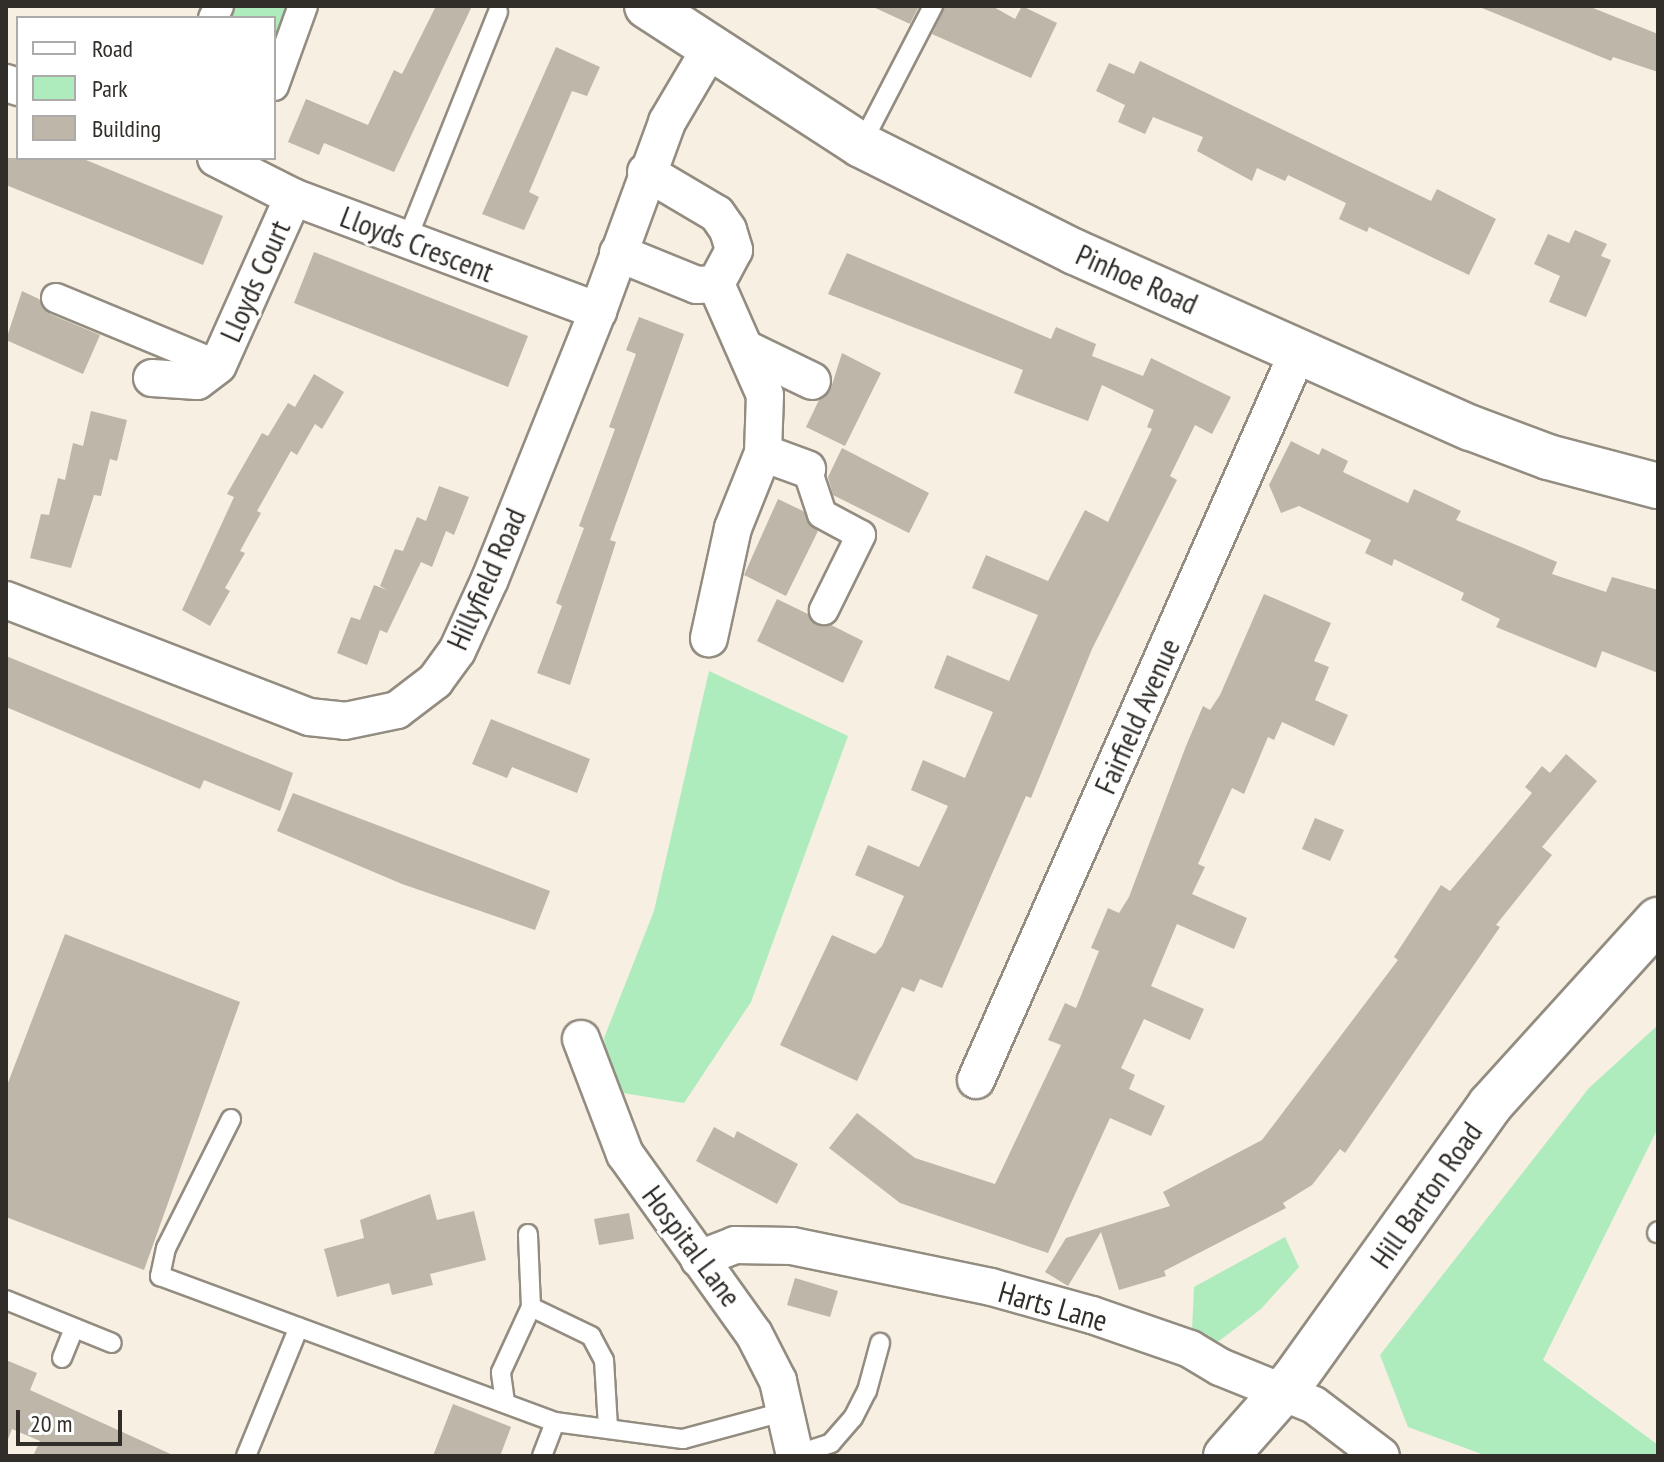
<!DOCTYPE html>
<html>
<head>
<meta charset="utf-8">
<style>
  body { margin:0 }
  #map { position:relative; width:1664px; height:1462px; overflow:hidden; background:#f6efe2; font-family:"PT Sans Narrow",sans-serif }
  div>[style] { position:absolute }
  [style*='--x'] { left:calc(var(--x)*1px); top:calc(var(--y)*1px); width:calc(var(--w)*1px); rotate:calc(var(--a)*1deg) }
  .green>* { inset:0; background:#aeebbd }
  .building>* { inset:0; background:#bdb6a9 }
  .roads { filter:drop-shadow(2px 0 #938c80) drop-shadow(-2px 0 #938c80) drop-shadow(0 2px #938c80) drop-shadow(0 -2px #938c80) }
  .service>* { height:18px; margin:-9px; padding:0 9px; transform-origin:9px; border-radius:9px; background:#fff }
  .pedestrian>* { height:28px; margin:-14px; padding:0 14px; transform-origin:14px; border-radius:14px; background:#fff }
  .minor>* { height:36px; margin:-18px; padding:0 18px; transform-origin:18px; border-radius:18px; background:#fff }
  .secondary>* { height:44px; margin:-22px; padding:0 22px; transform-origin:22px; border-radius:22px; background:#fff }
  span { translate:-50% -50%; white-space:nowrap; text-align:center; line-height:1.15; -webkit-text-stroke:6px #fff; paint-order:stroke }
  .street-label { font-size:30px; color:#312e29 }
  .frame { position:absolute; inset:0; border:8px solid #312e29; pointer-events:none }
  .legend { position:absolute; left:16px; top:16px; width:260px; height:144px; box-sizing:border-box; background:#fff; border:2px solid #adaba9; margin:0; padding:10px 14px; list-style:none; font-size:24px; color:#312e29 }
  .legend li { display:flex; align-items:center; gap:16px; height:40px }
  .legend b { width:40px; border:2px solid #adaba9 }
  .scale { position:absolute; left:16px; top:1410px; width:106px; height:36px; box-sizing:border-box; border:4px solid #312e29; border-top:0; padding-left:10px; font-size:24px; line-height:28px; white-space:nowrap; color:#312e29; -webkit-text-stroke:6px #fff; paint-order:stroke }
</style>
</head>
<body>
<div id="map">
  <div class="green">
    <div style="clip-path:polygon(225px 6px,296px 6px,274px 70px,274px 18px,218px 18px)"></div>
    <div style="clip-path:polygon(709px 671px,848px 736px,751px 1002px,684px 1103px,611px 1091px,604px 1038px,654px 911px)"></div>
    <div style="clip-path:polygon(1658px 1025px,1658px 1128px,1543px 1360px,1658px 1445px,1658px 1456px,1487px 1456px,1408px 1427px,1380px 1355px,1589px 1088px)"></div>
    <div style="clip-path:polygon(1285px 1237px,1299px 1267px,1261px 1309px,1219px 1341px,1211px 1343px,1192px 1331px,1194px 1287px)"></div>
  </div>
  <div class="building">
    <div style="clip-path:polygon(436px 6px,472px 6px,394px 172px,324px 143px,319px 155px,288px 142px,306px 99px,368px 125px,394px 70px,402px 74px)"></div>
    <div style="clip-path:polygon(871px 6px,919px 6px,910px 24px)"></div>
    <div style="clip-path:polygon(945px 6px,992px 6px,1015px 19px,1022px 6px,1057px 23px,1031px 78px,932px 34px)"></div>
    <div style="clip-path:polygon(1477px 6px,1588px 6px,1658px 34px,1658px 72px,1613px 57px,1611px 61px)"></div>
    <div style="clip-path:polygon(556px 47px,600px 67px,587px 96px,572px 91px,529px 192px,539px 197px,524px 230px,482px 214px)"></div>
    <div style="clip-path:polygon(1140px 61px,1431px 201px,1437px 189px,1496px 219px,1469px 275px,1369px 227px,1367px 232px,1339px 219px,1346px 203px,1288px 175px,1285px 181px,1257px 168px,1252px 181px,1197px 151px,1203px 137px,1153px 117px,1145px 134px,1118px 122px,1125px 105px,1096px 91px,1109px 63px,1134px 74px)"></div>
    <div style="clip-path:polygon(6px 158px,81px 158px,223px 216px,203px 265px,6px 185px)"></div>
    <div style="clip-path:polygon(1575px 230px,1607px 244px,1601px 256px,1611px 260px,1586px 317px,1549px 302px,1560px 276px,1534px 264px,1548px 234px,1569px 243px)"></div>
    <div style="clip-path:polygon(314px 252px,528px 336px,508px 387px,294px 303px)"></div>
    <div style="clip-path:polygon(847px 253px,1051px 339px,1056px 327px,1096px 344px,1092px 356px,1143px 376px,1151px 358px,1231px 397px,1212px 434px,1195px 425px,1170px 476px,1177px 480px,1092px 649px,1031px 798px,1026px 796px,942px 988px,920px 979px,914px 992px,902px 987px,857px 1081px,780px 1045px,832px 935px,875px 954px,882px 946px,904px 896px,855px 875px,868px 845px,919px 867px,948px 806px,911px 790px,923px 760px,965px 778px,993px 712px,934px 688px,947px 655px,1009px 681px,1038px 615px,972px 588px,986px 555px,1048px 581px,1085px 510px,1108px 522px,1152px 429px,1147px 427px,1154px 410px,1102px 385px,1088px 421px,1014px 393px,1023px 370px,828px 294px)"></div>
    <div style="clip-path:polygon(22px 291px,39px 299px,50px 314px,100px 335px,83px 374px,6px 340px)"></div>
    <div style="clip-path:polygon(639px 317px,684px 334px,610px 540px,616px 542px,570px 685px,537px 673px,562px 606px,556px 603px,584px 528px,579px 526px,615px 429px,609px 427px,636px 354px,626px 350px)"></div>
    <div style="clip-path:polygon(842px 353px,881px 373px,845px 446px,806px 427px,819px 400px,830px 391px)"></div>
    <div style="clip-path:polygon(314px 374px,344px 392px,322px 429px,315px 424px,297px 455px,291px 451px,257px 511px,261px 513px,240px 551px,245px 553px,225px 588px,230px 591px,210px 626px,182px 610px,234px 497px,227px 494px,262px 433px,268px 436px,288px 403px,295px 407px)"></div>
    <div style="clip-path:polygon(91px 411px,127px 420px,117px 461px,110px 459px,101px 496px,94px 495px,71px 568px,30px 558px,41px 514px,49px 515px,58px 478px,65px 480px,73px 443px,83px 446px)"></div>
    <div style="clip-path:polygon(1291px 441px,1319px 455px,1322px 448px,1348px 461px,1343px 472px,1408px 503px,1414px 489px,1461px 511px,1456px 520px,1557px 562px,1552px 574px,1606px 592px,1612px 577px,1658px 590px,1658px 673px,1602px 651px,1596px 668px,1496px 627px,1500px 619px,1461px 600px,1464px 593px,1394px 559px,1392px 566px,1365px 553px,1371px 540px,1299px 506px,1281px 513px,1269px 485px)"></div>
    <div style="clip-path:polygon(842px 448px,929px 493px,909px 533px,833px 495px,828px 477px)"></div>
    <div style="clip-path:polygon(439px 486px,469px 497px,454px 535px,446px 531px,432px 567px,421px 562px,387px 633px,380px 630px,367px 665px,337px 653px,351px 617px,360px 620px,374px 585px,387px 590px,380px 586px,395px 549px,403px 551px,417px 517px,426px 521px)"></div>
    <div style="clip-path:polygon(778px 499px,803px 511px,818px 531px,786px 596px,744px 575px)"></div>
    <div style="clip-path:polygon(1264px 594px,1331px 623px,1314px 661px,1329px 667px,1315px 700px,1348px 715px,1334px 746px,1282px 722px,1274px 740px,1268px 737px,1244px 794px,1232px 788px,1198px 864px,1205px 867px,1192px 894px,1247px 918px,1234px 949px,1177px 924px,1151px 986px,1204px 1009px,1190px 1040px,1144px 1019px,1121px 1068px,1135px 1075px,1129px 1089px,1165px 1106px,1151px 1136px,1110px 1118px,1048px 1253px,900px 1203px,829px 1148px,857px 1113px,915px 1158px,995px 1184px,1061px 1045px,1048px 1040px,1065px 1003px,1076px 1008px,1099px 951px,1091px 948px,1108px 908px,1119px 913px,1129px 897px,1186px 746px,1203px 706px,1210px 710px,1220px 695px)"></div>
    <div style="clip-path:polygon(777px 599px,808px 614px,816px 625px,831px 625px,863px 641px,843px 683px,757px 641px)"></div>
    <div style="clip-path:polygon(6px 656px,293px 773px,280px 811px,204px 780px,200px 789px,6px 707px)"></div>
    <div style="clip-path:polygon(491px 719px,590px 759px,577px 793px,512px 767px,507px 778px,472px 764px)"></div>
    <div style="clip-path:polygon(1566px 754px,1597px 781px,1542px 847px,1552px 855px,1496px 925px,1500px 927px,1345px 1153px,1340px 1149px,1312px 1185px,1283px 1203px,1286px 1208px,1164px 1271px,1166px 1276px,1119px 1290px,1101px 1232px,1068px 1286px,1045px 1272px,1066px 1238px,1170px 1206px,1163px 1192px,1262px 1140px,1398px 960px,1394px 957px,1441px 885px,1450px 891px,1532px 793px,1525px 787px,1542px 766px,1550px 773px)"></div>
    <div style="clip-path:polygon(293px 793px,550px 891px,535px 930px,402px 884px,277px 831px)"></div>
    <div style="clip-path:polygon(1315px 818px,1344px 830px,1330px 861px,1302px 849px)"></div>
    <div style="clip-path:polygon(65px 934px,240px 1002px,144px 1270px,6px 1217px,6px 1088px)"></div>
    <div style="clip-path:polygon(714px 1127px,734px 1138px,737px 1131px,798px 1164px,777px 1204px,696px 1161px)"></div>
    <div style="clip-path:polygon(430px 1194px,437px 1220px,474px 1211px,486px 1260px,430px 1274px,433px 1285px,392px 1295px,389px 1283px,337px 1297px,324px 1249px,364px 1238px,360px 1220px)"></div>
    <div style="clip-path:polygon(629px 1213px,634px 1239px,599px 1245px,594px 1219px)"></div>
    <div style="clip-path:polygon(795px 1278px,838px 1291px,830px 1317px,787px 1305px)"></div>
    <div style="clip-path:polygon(6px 1360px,37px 1373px,30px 1390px,175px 1456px,33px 1456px,40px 1441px,12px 1429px,6px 1444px)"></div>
    <div style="clip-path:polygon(453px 1404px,511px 1427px,500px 1456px,433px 1456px)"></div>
  </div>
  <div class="roads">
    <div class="service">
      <div style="--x:861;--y:145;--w:157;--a:-62.6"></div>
      <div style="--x:406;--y:242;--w:248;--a:-68.2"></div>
      <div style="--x:231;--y:1119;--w:144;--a:116.7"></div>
      <div style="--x:166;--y:1248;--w:29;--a:102"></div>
      <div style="--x:160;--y:1276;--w:421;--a:20.3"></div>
      <div style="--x:555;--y:1422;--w:129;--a:7.6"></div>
      <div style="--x:683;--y:1439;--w:108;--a:-15.1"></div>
      <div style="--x:1657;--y:1233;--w:2;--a:-63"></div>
      <div style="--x:6;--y:1300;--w:114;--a:22.1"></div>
      <div style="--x:531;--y:1307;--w:67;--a:25.8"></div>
      <div style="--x:591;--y:1336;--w:27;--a:62"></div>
      <div style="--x:604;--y:1360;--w:68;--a:86.6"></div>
      <div style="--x:62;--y:1358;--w:32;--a:-68"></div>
      <div style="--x:505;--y:1402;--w:30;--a:-98"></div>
      <div style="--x:501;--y:1372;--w:72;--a:-65.2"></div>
      <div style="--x:531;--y:1307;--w:73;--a:-92.4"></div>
      <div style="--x:795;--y:1455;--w:38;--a:-18"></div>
      <div style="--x:831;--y:1443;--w:33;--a:-49"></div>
      <div style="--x:853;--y:1418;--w:30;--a:-63"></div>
      <div style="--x:867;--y:1391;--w:50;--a:-74.8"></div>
      <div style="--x:246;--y:1456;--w:139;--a:-67.7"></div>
      <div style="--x:542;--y:1456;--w:36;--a:-69"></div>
    </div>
    <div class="pedestrian">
      <div style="--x:213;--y:18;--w:13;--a:-63"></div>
      <div style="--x:274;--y:86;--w:85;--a:-70.1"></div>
      <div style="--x:56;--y:298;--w:175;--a:22.5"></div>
      <div style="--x:807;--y:469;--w:47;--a:71.6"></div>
      <div style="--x:822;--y:514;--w:44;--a:28.3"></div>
      <div style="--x:861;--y:535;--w:84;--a:116.3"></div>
    </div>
    <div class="minor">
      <div style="--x:6;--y:83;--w:13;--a:18"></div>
      <div style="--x:216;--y:158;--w:86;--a:26.9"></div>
      <div style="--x:293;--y:197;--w:326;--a:20.5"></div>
      <div style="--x:646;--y:172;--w:82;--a:30.6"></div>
      <div style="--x:717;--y:214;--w:19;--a:55"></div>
      <div style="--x:728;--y:230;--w:21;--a:73"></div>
      <div style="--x:734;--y:250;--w:38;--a:118"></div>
      <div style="--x:618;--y:253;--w:85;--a:22.1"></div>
      <div style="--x:697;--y:285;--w:19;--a:-3"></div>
      <div style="--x:716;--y:284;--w:121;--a:66.2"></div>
      <div style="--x:765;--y:395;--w:58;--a:92"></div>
      <div style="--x:763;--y:453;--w:81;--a:111.8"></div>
      <div style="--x:733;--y:528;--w:113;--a:102.3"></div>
      <div style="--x:748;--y:350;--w:71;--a:25.8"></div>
      <div style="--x:152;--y:378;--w:45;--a:3.8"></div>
      <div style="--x:197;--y:381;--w:26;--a:-37"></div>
      <div style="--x:218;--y:365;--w:184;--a:-65.9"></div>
      <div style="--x:763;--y:453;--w:47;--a:20"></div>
      <div style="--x:6;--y:600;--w:325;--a:21.1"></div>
      <div style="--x:309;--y:717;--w:36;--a:6"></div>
      <div style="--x:345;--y:721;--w:53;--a:-11.9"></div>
      <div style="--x:397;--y:710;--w:48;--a:-37.3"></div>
      <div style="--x:435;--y:681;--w:37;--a:-54"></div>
      <div style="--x:457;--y:651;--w:79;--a:-65.4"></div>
      <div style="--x:490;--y:579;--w:289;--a:-68.1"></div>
      <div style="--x:598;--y:311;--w:201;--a:-69.9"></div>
      <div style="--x:667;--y:122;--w:85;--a:-59.5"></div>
      <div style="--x:581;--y:1039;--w:123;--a:69.1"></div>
      <div style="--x:625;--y:1154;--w:221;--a:54.4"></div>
      <div style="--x:754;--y:1334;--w:53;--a:62.9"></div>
      <div style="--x:778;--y:1381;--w:77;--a:77.2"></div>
      <div style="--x:976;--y:1080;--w:796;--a:-66.14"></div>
      <div style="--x:699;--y:1259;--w:39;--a:-21"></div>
      <div style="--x:735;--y:1245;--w:57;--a:1"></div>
      <div style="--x:792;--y:1246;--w:203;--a:11.6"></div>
      <div style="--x:991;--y:1287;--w:105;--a:15.5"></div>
      <div style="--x:1092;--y:1315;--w:104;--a:19.1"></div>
      <div style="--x:1190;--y:1349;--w:35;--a:31"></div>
      <div style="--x:1220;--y:1367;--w:101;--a:22"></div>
      <div style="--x:1314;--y:1405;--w:84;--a:37.3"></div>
    </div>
    <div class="secondary">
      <div style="--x:647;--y:6;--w:255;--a:33"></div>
      <div style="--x:861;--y:145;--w:239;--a:26.6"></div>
      <div style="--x:1075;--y:252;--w:433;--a:24"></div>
      <div style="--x:1471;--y:428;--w:82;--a:20.6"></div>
      <div style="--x:1548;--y:457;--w:114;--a:14.8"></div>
      <div style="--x:1226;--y:1456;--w:103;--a:-48.6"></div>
      <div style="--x:1294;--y:1379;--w:337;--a:-54.4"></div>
      <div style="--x:1490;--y:1105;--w:250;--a:-47.8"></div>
    </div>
  </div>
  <div class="street-label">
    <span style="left:417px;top:244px;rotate:21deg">Lloyds Crescent</span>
    <span style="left:1137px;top:279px;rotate:24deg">Pinhoe Road</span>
    <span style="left:255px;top:281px;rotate:-66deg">Lloyds Court</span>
    <span style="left:486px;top:579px;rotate:-66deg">Hillyfield Road</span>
    <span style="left:1137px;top:716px;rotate:-66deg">Fairfield Avenue</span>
    <span style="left:1426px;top:1195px;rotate:-55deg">Hill Barton Road</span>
    <span style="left:692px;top:1246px;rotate:53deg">Hospital Lane</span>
    <span style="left:1053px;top:1306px;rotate:16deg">Harts Lane</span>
  </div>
  <div class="frame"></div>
  <ul class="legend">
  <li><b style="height:10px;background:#fff"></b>Road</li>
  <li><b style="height:22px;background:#aeebbd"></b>Park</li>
  <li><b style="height:22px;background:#bdb6a9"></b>Building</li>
  </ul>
  <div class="scale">20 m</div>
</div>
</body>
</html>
